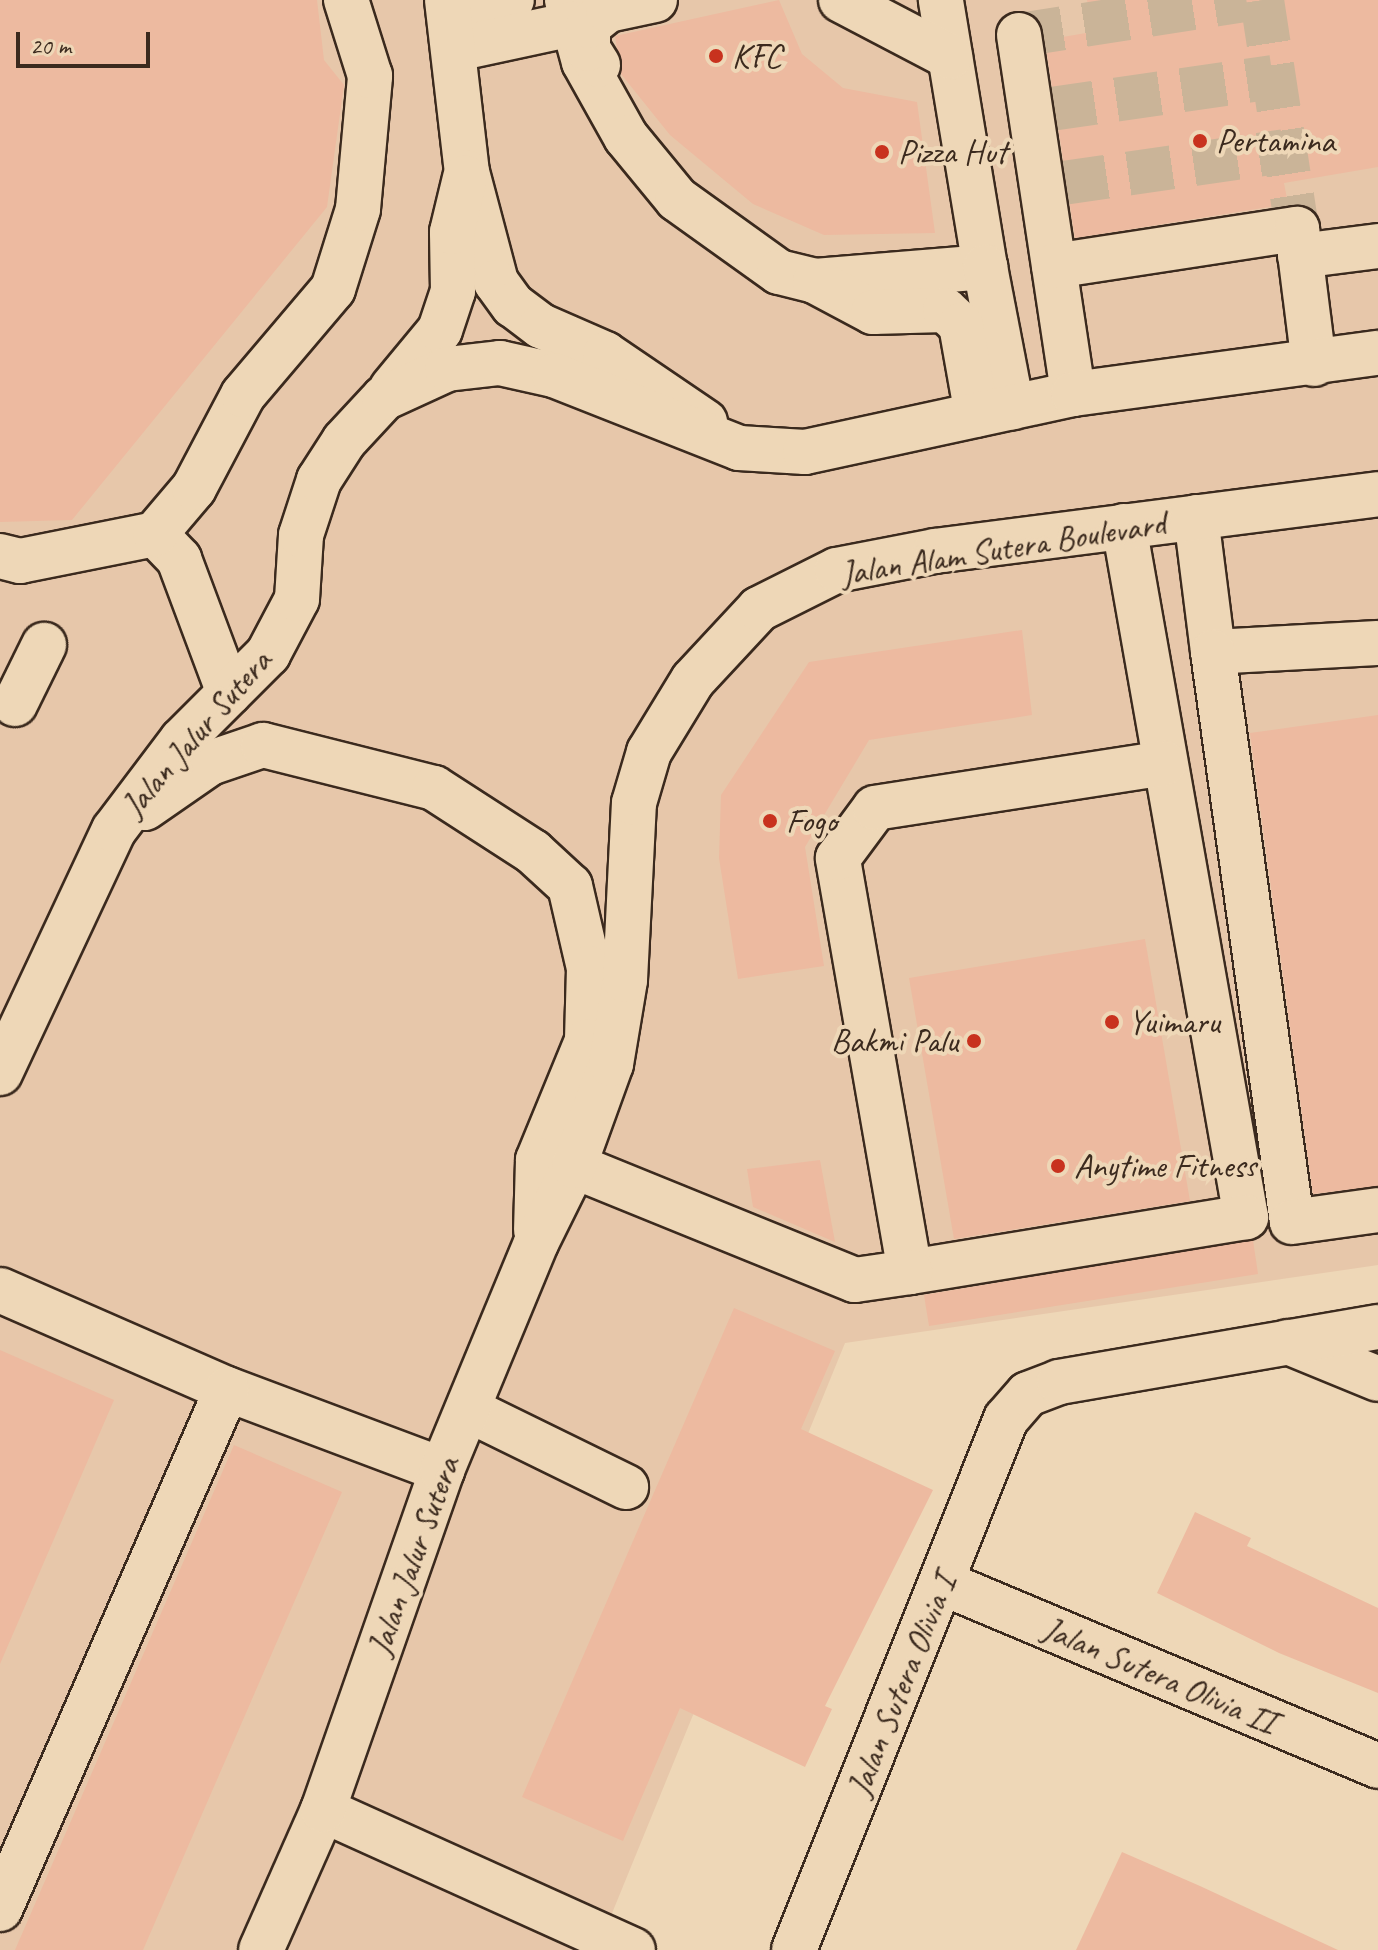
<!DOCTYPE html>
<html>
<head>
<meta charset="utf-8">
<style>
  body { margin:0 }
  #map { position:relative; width:1378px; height:1950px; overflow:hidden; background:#eed7b7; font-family:Caveat,sans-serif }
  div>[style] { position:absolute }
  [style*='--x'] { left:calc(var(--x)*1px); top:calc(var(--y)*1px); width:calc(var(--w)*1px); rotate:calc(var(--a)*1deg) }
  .built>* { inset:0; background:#e7c7aa }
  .building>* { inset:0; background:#edbaa0 }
  .minor-tunnel>* { height:44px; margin-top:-22px; transform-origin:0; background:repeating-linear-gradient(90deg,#cab498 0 44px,transparent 0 66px) }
  .roads { filter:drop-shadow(2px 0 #3b2a1e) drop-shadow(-2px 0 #3b2a1e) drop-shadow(0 2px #3b2a1e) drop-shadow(0 -2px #3b2a1e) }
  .minor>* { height:44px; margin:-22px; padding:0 22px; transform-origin:22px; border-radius:22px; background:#eed7b7 }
  .major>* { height:44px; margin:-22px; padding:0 22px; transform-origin:22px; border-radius:22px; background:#eed7b7 }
  .dots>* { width:22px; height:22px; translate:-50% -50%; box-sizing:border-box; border:4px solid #eed7b7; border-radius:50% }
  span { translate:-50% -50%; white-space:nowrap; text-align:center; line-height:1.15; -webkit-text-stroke:8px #eed7b7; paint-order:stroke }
  .poi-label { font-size:34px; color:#3b2a1e }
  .left { translate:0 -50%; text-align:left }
  .right { translate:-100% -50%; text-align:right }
  .street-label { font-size:34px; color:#3b2a1e }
  .scale { position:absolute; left:16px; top:32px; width:134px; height:36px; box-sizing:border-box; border:4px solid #3b2a1e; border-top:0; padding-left:10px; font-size:24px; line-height:28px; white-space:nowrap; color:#3b2a1e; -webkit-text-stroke:6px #eed7b7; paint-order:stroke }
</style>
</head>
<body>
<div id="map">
  <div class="built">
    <div style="clip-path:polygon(0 0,1378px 0,1378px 1265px,845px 1343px,597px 1950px,0 1950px)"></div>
  </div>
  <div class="building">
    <div style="clip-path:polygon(0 0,317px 0,324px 60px,344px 85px,327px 207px,72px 520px,0 522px)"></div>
    <div style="clip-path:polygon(779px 0,802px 54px,843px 88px,917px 102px,935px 233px,824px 235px,753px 204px,670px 135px,621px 74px,615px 36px)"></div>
    <div style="clip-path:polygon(1087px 0,1378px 0,1378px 167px,1284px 183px,1288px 204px,1075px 238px,1045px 40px,1092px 32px)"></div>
    <div style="clip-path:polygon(1022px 630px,1032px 715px,869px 740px,805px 847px,824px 966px,738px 979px,719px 858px,721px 795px,809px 662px)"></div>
    <div style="clip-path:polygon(1378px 715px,1378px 1186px,1313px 1194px,1250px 733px)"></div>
    <div style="clip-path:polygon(1145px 939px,1190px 1201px,954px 1239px,909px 978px)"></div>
    <div style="clip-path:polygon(820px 1160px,835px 1242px,753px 1207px,747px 1169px)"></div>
    <div style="clip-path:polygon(1253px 1240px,1258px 1274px,929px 1326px,924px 1295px)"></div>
    <div style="clip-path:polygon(734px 1308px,835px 1351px,801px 1429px,933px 1490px,825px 1706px,832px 1709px,805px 1767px,680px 1708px,623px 1841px,522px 1797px)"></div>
    <div style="clip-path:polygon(0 1350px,114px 1400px,0 1664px)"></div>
    <div style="clip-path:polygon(234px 1445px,342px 1492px,143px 1950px,15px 1950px)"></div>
    <div style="clip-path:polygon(1195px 1512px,1251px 1538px,1247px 1546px,1378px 1608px,1378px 1693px,1279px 1653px,1157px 1593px)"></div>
    <div style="clip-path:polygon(1122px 1852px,1200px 1886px,1338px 1950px,1076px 1950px)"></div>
  </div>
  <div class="minor-tunnel">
    <div style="--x:1262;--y:0;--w:232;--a:81.3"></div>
    <div style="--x:1019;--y:35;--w:230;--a:-8.8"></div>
    <div style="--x:1051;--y:109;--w:224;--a:-8.2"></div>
    <div style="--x:1063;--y:183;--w:223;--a:-8.2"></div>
  </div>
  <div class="roads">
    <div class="minor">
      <div style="--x:567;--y:0;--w:64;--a:74.7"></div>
      <div style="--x:584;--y:62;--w:86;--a:60.8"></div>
      <div style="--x:626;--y:137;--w:80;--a:50.6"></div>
      <div style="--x:677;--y:199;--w:125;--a:35.6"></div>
      <div style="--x:779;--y:272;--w:37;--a:14"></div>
      <div style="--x:815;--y:281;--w:171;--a:-4.7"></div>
      <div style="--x:985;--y:267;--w:271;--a:-99.4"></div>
      <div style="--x:841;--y:0;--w:123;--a:27.6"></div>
      <div style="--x:448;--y:5;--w:64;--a:-4.5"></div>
      <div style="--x:1019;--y:35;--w:363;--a:81.4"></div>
      <div style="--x:456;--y:49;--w:120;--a:-12.1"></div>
      <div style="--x:598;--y:65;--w:19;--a:-122"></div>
      <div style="--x:588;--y:49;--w:23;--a:-90"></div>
      <div style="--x:588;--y:26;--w:26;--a:-39"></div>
      <div style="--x:608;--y:10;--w:48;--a:-12"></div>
      <div style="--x:1300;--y:256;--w:79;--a:-7.3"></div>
      <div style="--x:1054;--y:266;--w:246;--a:-8.7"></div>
      <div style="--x:1297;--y:229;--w:136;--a:82.8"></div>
      <div style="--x:985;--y:267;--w:143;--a:79.1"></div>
      <div style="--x:815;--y:281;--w:66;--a:28.1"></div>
      <div style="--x:873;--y:312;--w:72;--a:-1.6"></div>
      <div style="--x:945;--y:310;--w:22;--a:43"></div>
      <div style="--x:961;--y:325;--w:91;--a:79.9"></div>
      <div style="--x:1196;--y:517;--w:136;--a:82.8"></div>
      <div style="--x:1124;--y:526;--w:702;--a:79.99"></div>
      <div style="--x:1246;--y:1217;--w:340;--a:170.7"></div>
      <div style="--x:910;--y:1272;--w:420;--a:-99.9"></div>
      <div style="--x:838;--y:858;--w:62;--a:-53.5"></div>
      <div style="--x:875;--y:808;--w:293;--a:-8.8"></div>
      <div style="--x:155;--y:534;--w:35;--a:46"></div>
      <div style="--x:179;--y:559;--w:143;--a:69.5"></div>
      <div style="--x:0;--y:556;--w:21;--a:14"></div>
      <div style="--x:20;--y:561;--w:138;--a:-11.3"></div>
      <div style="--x:155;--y:534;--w:60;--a:-49.7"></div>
      <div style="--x:194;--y:488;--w:105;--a:-62.2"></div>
      <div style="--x:243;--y:395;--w:139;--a:-49.7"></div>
      <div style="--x:333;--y:289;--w:84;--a:-72.6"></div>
      <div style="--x:358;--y:209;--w:134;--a:-84.8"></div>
      <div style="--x:370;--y:76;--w:80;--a:-107.5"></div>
      <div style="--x:1378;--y:643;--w:165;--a:176.9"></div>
      <div style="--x:1213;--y:652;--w:575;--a:82.11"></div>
      <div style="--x:1292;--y:1222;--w:87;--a:-7.9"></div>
      <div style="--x:15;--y:704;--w:66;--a:-63.8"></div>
      <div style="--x:574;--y:1166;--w:303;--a:22.1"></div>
      <div style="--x:855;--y:1280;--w:56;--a:-8.3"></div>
      <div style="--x:0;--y:1290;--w:248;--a:23.6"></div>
      <div style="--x:227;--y:1389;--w:230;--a:20.6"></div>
      <div style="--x:1288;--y:1342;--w:97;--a:22.3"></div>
      <div style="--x:469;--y:1410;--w:175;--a:26.1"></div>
      <div style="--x:943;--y:1583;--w:472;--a:22.8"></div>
      <div style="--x:323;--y:1810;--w:340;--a:24.3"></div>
      <div style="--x:0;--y:1909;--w:567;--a:-66.42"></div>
      <div style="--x:794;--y:1950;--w:572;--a:-68.24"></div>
      <div style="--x:1006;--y:1419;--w:33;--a:-49"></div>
      <div style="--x:1028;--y:1394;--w:33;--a:-21"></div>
      <div style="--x:1059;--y:1382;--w:324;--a:-9.8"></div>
    </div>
    <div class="major">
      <div style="--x:447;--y:0;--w:173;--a:83.4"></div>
      <div style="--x:467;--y:172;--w:114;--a:75.2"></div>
      <div style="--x:496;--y:282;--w:29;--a:54"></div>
      <div style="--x:513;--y:305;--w:35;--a:37"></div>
      <div style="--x:541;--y:326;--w:70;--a:23.6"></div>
      <div style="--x:605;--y:354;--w:121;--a:34.2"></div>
      <div style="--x:392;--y:388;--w:75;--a:-50.4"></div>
      <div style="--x:440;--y:330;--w:41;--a:-71.6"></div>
      <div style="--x:453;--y:291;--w:59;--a:-91"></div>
      <div style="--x:452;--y:232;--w:56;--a:-76.5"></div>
      <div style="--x:145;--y:808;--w:79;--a:-34.7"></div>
      <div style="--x:210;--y:763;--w:56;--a:-18.8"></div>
      <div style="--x:263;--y:745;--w:176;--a:14.1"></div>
      <div style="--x:434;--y:788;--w:118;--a:32.9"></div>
      <div style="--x:533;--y:852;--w:50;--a:42.6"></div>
      <div style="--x:570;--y:886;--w:84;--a:77"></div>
      <div style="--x:589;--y:968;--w:73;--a:91.6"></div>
      <div style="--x:587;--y:1041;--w:129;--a:112.4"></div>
      <div style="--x:538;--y:1160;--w:70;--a:91.6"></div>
      <div style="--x:0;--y:1073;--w:268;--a:-64.9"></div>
      <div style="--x:114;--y:830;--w:113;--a:-52.9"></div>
      <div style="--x:182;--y:740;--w:122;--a:-45"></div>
      <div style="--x:268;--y:654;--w:62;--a:-62.2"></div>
      <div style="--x:297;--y:599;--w:64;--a:-86.4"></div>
      <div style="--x:301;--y:535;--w:58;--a:-71.9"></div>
      <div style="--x:319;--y:480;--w:46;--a:-57.3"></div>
      <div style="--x:344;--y:441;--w:59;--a:-47.1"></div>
      <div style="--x:384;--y:398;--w:69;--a:-24.7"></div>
      <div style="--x:447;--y:369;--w:53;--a:-6.5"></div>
      <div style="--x:500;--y:363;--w:55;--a:12.5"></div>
      <div style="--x:554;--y:375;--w:199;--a:21.5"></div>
      <div style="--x:739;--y:448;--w:66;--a:3.5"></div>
      <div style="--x:805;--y:452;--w:274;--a:-12.2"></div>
      <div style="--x:1073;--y:394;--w:308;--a:-7.7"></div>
      <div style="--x:261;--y:1950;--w:153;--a:-66.1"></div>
      <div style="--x:323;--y:1810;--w:360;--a:-70.7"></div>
      <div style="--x:442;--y:1470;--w:246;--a:-67.5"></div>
      <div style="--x:536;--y:1243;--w:86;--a:-63.7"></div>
      <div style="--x:574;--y:1166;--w:109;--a:-70.1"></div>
      <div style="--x:611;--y:1064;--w:85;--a:-80.5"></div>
      <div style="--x:625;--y:980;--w:177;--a:-87.1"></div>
      <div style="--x:634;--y:803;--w:53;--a:-73.6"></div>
      <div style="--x:649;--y:752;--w:84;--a:-58.6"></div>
      <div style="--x:693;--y:680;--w:97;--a:-47.1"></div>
      <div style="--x:759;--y:609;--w:87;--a:-26.6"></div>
      <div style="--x:837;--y:570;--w:100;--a:-11"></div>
      <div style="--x:935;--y:551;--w:447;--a:-7.3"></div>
    </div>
  </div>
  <div class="dots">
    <div style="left:716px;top:56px;background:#c8321e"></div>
    <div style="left:1200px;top:141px;background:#c8321e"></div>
    <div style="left:882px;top:152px;background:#c8321e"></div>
    <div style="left:770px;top:821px;background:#c8321e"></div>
    <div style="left:1112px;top:1022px;background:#c8321e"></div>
    <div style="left:974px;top:1041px;background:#c8321e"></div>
    <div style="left:1058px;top:1166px;background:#c8321e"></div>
  </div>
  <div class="poi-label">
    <span class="left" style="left:732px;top:56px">KFC</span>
    <span class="left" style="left:1216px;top:141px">Pertamina</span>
    <span class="left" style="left:898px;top:152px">Pizza Hut</span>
    <span class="left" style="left:786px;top:821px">Fogo</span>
    <span class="left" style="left:1128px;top:1022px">Yuimaru</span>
    <span class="right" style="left:958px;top:1041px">Bakmi Palu</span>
    <span class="left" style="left:1074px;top:1166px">Anytime Fitness</span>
  </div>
  <div class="street-label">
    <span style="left:1003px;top:548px;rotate:-9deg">Jalan Alam Sutera Boulevard</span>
    <span style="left:196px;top:733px;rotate:-49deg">Jalan Jalur Sutera</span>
    <span style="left:413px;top:1556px;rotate:-70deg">Jalan Jalur Sutera</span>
    <span style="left:1160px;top:1675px;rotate:23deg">Jalan Sutera Olivia II</span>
    <span style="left:901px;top:1685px;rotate:-68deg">Jalan Sutera Olivia I</span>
  </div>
  <div class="scale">20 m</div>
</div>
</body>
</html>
